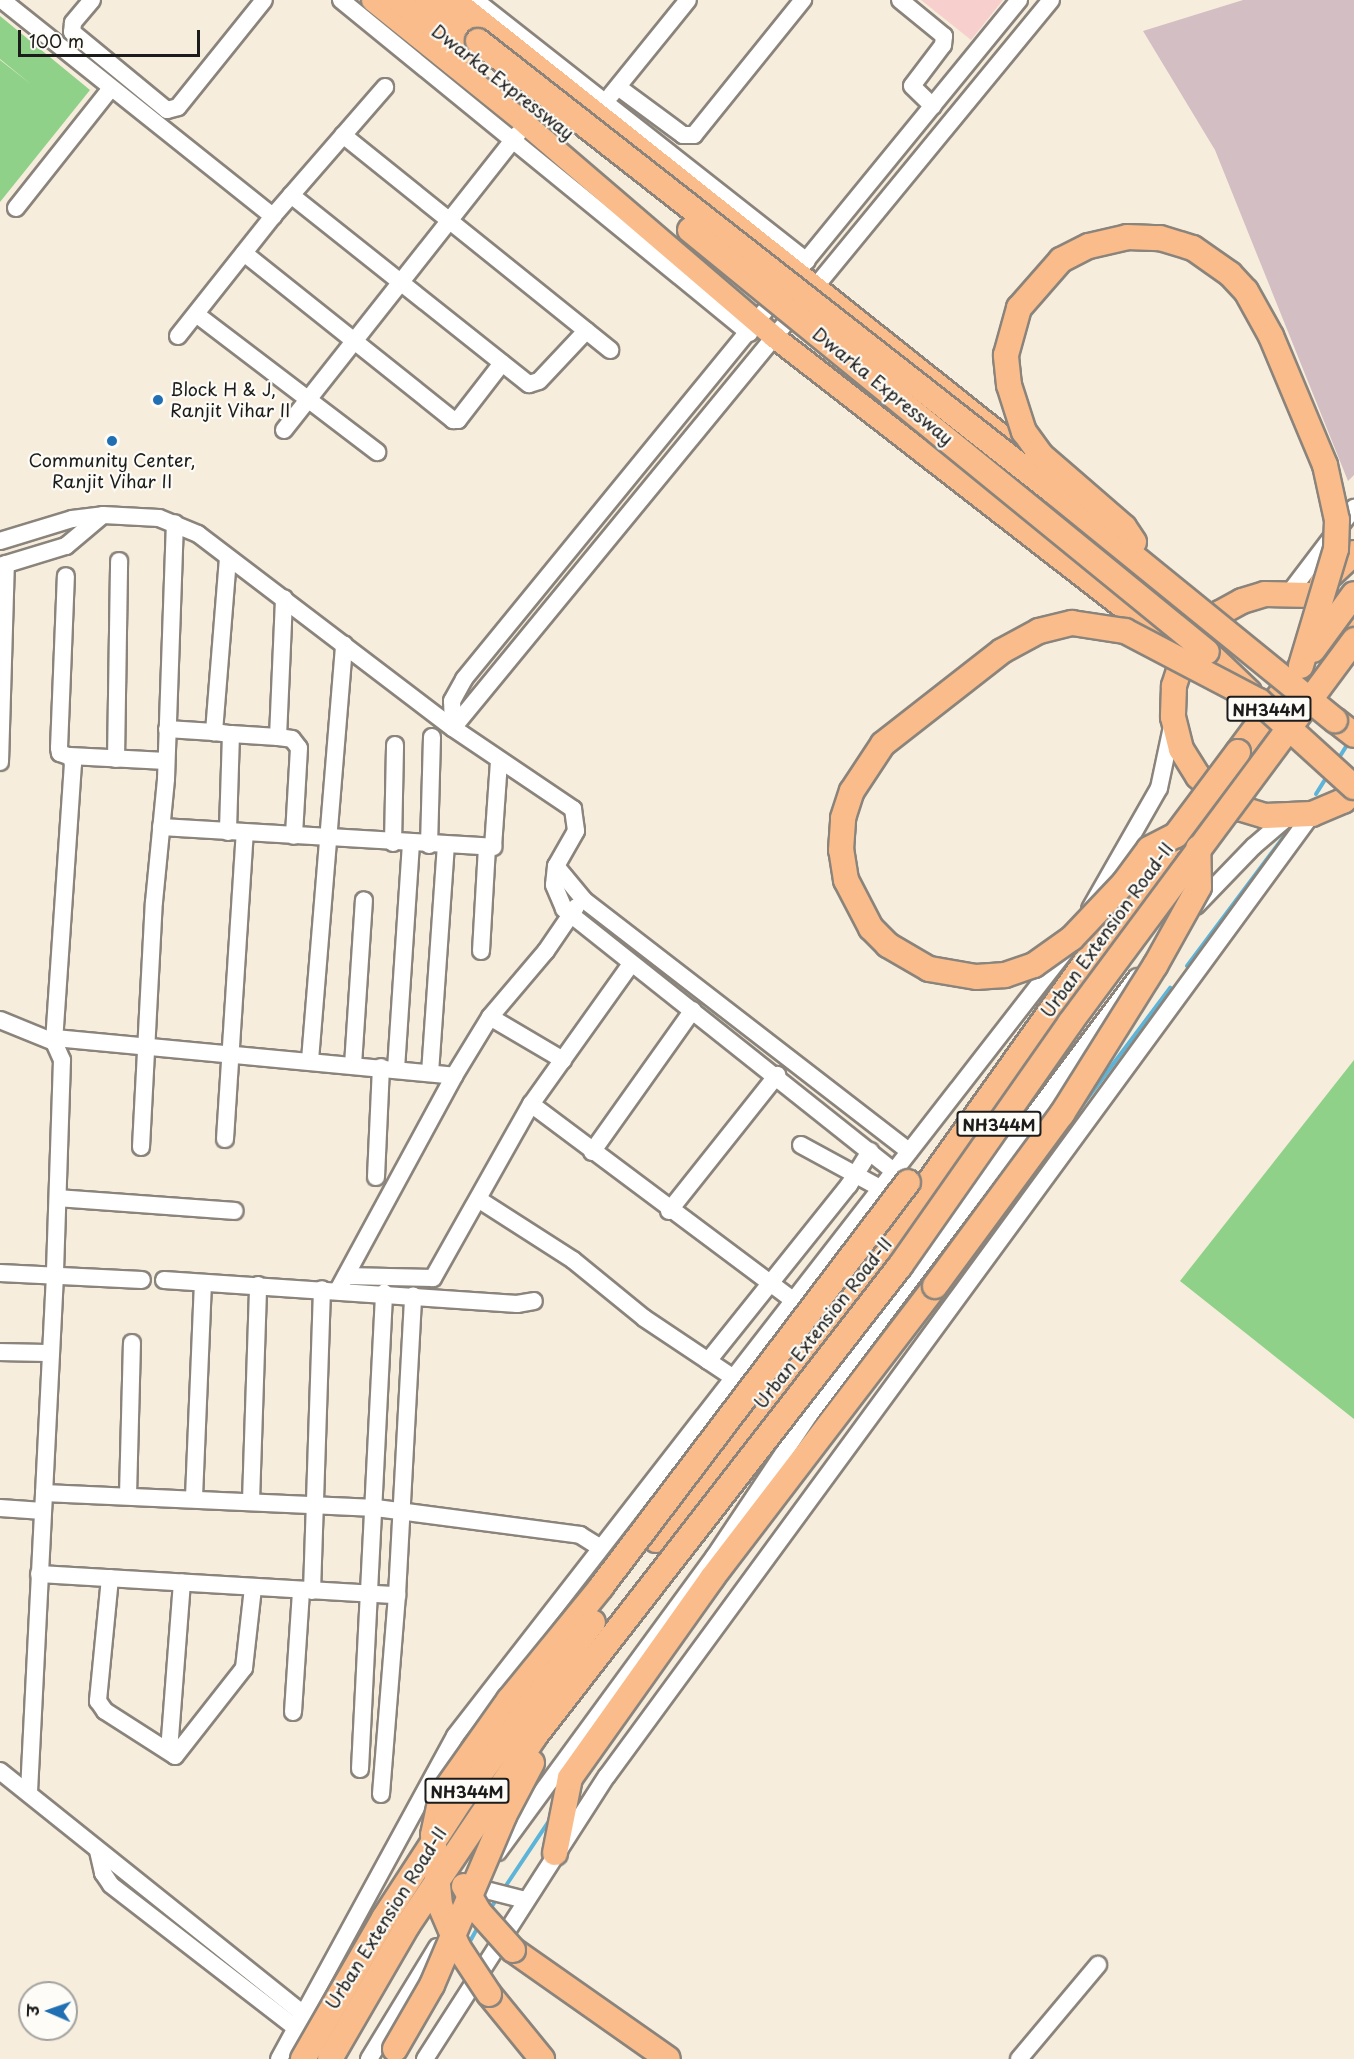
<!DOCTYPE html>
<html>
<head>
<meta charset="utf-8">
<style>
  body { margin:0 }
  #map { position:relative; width:1354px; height:2059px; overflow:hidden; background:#f7eddc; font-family:"Playpen Sans","Playpen Sans Deva",sans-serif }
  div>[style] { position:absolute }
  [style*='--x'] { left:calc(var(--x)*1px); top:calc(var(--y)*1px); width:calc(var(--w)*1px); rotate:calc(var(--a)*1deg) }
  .built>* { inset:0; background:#f7d0cd }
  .industrial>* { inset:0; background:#d2bec3 }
  .green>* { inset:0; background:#8fd189 }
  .stream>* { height:4px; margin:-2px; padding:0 2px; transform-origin:2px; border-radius:2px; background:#5cb4d9 }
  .roads { filter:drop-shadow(2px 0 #8a847c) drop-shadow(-2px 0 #8a847c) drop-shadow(0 2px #8a847c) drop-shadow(0 -2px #8a847c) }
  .minor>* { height:16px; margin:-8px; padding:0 8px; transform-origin:8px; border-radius:8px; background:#fff }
  .major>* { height:21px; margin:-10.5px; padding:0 10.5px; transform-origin:10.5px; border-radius:10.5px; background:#f9bc8a }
  .highway>* { height:24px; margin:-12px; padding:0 12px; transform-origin:12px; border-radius:12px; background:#f9bc8a }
  .bridges { filter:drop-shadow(2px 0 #8a847c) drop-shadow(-2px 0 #8a847c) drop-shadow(0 2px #8a847c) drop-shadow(0 -2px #8a847c) }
  .highway-bridge>* { height:24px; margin:-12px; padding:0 12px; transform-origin:12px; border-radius:12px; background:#f9bc8a }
  .dots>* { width:16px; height:16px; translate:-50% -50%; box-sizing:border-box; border:3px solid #fdfcf7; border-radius:50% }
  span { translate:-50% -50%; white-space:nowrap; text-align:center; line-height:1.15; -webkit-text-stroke:4.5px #fdfcf7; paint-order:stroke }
  .shield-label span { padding:2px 4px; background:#fdfcf7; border:2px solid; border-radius:4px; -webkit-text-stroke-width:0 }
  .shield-label { font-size:16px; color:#1c1c1c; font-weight:700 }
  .street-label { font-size:18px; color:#1c1c1c }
  .poi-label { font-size:18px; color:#1c1c1c }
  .left { translate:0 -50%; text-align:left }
  .north { position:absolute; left:18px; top:1981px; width:60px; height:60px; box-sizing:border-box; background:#fdfcf7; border:2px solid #a3a29f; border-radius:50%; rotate:272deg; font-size:16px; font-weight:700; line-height:24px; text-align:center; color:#1c1c1c }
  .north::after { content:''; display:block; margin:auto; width:21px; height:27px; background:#1f6fb2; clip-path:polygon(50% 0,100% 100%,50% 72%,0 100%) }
  .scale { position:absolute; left:18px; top:30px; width:182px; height:27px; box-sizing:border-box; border:3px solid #1c1c1c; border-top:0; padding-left:8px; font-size:18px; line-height:21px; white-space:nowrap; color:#1c1c1c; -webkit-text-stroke:4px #fdfcf7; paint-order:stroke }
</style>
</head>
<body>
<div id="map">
  <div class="built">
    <div style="clip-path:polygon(921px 0,1003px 0,971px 40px)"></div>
  </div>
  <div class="industrial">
    <div style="clip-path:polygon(1243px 0,1354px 0,1354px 475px,1348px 481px,1215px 150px,1143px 31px)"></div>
  </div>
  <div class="green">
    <div style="clip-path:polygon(0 16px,90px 90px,0 202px,0 60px,32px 85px,0 59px)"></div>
    <div style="clip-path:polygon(1354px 1060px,1354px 1419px,1180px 1281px)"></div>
  </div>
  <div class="stream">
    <div style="--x:1337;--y:761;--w:22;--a:-58"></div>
    <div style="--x:1316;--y:794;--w:22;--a:-58"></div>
    <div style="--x:1187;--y:966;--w:169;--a:-53.2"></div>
    <div style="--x:1075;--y:1115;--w:159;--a:-53.2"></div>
    <div style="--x:710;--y:1602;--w:79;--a:-53.7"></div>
    <div style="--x:505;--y:1887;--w:83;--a:-56.3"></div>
    <div style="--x:488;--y:1912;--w:14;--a:-56"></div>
    <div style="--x:468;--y:1945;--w:23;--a:-61"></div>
  </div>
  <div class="roads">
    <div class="minor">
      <div style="--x:2;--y:0;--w:347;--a:38.6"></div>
      <div style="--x:92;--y:0;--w:30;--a:130"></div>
      <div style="--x:73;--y:23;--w:9;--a:96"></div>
      <div style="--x:72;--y:32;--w:123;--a:39.4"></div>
      <div style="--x:167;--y:110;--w:11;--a:-15"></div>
      <div style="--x:178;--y:107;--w:137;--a:-51.2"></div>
      <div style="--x:341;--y:0;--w:527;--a:39.22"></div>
      <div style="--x:475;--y:0;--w:422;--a:38.2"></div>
      <div style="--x:900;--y:0;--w:57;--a:39.3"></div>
      <div style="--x:944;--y:36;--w:9;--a:96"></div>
      <div style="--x:943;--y:45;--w:51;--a:127.1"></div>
      <div style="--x:912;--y:86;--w:29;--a:44"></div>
      <div style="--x:618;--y:87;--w:81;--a:36.4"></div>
      <div style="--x:683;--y:135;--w:11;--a:0"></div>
      <div style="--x:694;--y:135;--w:174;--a:-51.1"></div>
      <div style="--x:611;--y:95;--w:122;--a:-51"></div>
      <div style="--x:343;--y:135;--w:343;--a:38.8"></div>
      <div style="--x:291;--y:195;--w:304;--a:38.5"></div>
      <div style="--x:529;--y:384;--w:10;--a:-17"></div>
      <div style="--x:539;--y:381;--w:69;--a:-46.8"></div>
      <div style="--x:16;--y:208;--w:153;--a:-51.6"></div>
      <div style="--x:244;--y:253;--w:268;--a:38.6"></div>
      <div style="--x:453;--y:420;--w:5;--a:0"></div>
      <div style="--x:458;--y:420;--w:72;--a:-52.3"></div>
      <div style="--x:196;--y:314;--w:228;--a:37.3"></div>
      <div style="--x:178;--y:336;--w:153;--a:-51.6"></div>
      <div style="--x:273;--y:216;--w:171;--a:-49"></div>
      <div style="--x:284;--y:430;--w:377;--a:-51.7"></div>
      <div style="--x:0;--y:541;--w:75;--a:-17"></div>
      <div style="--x:72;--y:519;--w:31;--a:-7"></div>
      <div style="--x:103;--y:515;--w:56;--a:3.1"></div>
      <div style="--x:159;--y:518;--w:42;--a:22.3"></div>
      <div style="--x:198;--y:534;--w:320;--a:37.3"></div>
      <div style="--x:453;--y:728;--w:145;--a:34"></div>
      <div style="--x:573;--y:809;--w:22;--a:82"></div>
      <div style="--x:576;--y:831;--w:40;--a:119.7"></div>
      <div style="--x:556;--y:866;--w:19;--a:96"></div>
      <div style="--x:554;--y:885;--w:26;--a:67"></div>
      <div style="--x:564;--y:909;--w:421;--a:38.5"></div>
      <div style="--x:228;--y:558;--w:175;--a:94.6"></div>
      <div style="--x:214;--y:732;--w:17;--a:7"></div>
      <div style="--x:231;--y:734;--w:98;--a:91.8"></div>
      <div style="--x:0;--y:566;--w:69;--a:-16.9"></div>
      <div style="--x:66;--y:546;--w:48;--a:-40"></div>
      <div style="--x:1290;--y:592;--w:106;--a:-52.7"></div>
      <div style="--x:453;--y:728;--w:942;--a:-50.6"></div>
      <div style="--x:453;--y:728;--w:27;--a:-92"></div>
      <div style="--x:452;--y:701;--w:25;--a:-61"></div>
      <div style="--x:464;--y:679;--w:877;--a:-50.74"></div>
      <div style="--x:167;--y:729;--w:47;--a:3.7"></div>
      <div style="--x:231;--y:734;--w:47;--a:3.7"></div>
      <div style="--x:278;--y:737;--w:139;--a:-87.5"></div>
      <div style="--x:278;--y:737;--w:14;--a:8"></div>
      <div style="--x:292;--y:739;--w:11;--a:52"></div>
      <div style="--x:299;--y:748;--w:88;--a:93.3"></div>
      <div style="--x:70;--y:756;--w:96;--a:3"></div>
      <div style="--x:116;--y:759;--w:198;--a:-89.1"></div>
      <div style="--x:0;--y:762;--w:198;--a:-88.3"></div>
      <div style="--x:161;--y:827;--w:333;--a:3.4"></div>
      <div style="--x:493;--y:847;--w:85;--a:-86"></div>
      <div style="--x:393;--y:843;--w:98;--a:-88.8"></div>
      <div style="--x:429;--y:845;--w:108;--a:-88.4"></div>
      <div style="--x:556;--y:866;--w:44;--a:50.5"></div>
      <div style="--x:584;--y:900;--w:411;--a:37.7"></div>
      <div style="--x:1196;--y:906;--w:83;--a:-46"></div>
      <div style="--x:1254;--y:846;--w:45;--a:-40.5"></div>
      <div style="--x:1090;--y:909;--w:139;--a:-60.3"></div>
      <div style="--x:1159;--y:788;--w:62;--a:-78"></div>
      <div style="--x:481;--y:951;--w:104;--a:-86.7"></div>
      <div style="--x:631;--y:964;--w:172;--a:125.5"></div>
      <div style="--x:531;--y:1104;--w:326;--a:36.8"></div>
      <div style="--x:490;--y:1017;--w:87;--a:-49.7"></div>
      <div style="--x:546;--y:951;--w:53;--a:-55.7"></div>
      <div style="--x:0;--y:1020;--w:58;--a:22.2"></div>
      <div style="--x:54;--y:1042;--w:20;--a:66"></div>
      <div style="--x:62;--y:1060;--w:215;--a:91.9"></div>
      <div style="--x:55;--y:1275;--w:517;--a:92.88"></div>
      <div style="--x:55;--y:1038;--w:401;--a:5.4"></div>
      <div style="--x:54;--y:1042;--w:279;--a:-86.1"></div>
      <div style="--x:73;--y:764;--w:7;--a:-106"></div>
      <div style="--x:71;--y:757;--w:12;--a:-160"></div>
      <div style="--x:60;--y:753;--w:5;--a:-101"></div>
      <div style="--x:59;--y:748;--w:172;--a:-87.7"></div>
      <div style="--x:310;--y:1060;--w:417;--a:-85.3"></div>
      <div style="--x:353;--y:1065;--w:165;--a:-86.2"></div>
      <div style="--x:396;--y:1069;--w:225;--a:-86.2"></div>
      <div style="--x:430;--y:1073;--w:228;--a:-86"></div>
      <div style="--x:225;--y:1139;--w:307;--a:-86.3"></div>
      <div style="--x:801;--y:1145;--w:90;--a:28.6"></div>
      <div style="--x:141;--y:1147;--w:245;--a:-87"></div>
      <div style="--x:154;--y:902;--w:124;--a:-84.4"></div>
      <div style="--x:166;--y:779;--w:256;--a:-88"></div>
      <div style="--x:592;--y:1152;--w:174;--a:-54.6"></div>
      <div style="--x:376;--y:1177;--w:110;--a:-87.4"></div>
      <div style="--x:58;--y:1198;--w:177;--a:4.2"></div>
      <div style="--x:478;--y:1199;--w:113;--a:32.7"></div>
      <div style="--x:573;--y:1260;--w:92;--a:39.2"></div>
      <div style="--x:644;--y:1318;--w:106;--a:33.8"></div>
      <div style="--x:669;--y:1211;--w:174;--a:-51.5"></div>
      <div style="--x:0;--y:1273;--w:142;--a:2.8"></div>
      <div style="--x:346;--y:1276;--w:87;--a:1.3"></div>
      <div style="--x:433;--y:1278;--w:200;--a:-60.6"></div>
      <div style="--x:164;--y:1280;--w:354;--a:3.9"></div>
      <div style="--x:517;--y:1304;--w:17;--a:-10"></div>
      <div style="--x:338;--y:1290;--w:243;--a:-61.5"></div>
      <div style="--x:454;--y:1076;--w:69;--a:-58.6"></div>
      <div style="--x:490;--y:1017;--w:85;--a:30.5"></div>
      <div style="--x:0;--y:1352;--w:51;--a:1.1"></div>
      <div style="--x:708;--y:1361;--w:226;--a:-51.3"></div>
      <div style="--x:849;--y:1185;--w:40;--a:-58"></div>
      <div style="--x:44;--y:1493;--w:332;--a:2.6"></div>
      <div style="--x:376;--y:1508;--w:206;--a:7.5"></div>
      <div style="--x:580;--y:1535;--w:22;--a:32"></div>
      <div style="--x:128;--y:1495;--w:152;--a:-88.5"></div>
      <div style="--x:194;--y:1497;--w:214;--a:-87.6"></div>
      <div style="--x:251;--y:1501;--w:216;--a:-88.1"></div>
      <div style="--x:0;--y:1508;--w:43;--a:4"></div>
      <div style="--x:39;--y:1574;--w:359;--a:3.4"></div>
      <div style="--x:110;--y:1578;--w:124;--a:95.6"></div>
      <div style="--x:98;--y:1701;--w:12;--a:55"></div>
      <div style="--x:105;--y:1711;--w:83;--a:32.7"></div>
      <div style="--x:175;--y:1756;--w:112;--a:-51.9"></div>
      <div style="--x:244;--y:1668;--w:81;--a:-83.6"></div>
      <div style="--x:312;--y:1591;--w:302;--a:-88.1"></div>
      <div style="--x:293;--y:1712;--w:122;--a:-86.2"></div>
      <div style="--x:169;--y:1751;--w:169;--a:-85.6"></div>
      <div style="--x:360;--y:1769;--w:477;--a:-87.1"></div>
      <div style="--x:0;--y:1771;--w:388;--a:38.7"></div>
      <div style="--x:381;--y:1794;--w:200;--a:-85.4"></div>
      <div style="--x:397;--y:1595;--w:300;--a:-86.9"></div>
      <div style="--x:98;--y:1851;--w:23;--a:77"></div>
      <div style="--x:103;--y:1873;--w:14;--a:56"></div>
      <div style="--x:111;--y:1885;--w:234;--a:37.7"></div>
      <div style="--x:498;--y:1852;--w:366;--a:-53.8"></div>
      <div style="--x:714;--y:1557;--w:171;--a:-56.2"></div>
      <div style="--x:809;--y:1415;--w:547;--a:-53.17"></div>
      <div style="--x:474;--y:1887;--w:53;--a:14.3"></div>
      <div style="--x:279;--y:2059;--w:368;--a:-61.4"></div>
      <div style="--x:455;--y:1736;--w:996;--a:-52.14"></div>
      <div style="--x:369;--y:2059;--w:131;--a:-58.7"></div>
      <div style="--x:425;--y:2059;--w:336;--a:-57.3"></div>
      <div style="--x:607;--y:1776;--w:1193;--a:-53.76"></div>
      <div style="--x:1019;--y:2059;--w:123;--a:-50"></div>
    </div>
    <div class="major">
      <div style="--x:372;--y:0;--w:198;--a:38.8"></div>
      <div style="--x:526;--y:124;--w:326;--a:40.6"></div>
      <div style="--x:773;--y:336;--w:514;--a:37.81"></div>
      <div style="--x:455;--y:0;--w:747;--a:38.53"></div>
    </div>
    <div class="highway">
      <div style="--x:399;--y:0;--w:83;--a:37.7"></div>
      <div style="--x:427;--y:0;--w:43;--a:39.3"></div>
      <div style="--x:1322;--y:583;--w:44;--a:-43.2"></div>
      <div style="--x:1354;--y:618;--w:21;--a:-143"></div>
      <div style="--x:1337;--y:605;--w:29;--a:-160"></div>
      <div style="--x:1310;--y:595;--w:45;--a:-178.7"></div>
      <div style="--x:1265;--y:594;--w:24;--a:163"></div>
      <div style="--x:1242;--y:601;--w:25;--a:151"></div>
      <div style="--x:1220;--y:613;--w:28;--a:138"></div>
      <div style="--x:1199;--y:632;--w:27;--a:123"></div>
      <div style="--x:1184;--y:655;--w:33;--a:108"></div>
      <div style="--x:1174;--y:686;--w:31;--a:92"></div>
      <div style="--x:1173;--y:717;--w:33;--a:76"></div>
      <div style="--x:1181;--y:749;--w:32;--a:58"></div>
      <div style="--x:1198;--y:776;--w:27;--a:45"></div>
      <div style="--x:1217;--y:795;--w:26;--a:31"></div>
      <div style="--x:1239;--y:808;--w:27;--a:17"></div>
      <div style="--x:1265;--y:816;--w:47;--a:-2.4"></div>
      <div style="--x:1312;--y:814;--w:34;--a:-23"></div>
      <div style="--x:1343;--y:801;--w:15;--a:-42"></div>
      <div style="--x:1207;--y:652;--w:58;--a:43.6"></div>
      <div style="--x:1335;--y:720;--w:24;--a:38"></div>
      <div style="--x:1238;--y:752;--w:106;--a:-53.5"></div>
      <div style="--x:656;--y:1540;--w:366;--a:-52.2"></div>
      <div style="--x:880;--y:1251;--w:511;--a:-54.57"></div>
      <div style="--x:555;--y:1853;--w:76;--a:-78.7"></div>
      <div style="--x:570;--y:1778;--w:245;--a:-54.6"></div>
      <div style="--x:712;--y:1578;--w:367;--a:-52.6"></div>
      <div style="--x:513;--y:1950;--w:189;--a:35.1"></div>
      <div style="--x:489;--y:1994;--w:84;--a:50.8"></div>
    </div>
  </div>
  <div class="bridges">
    <div class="highway-bridge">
      <div style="--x:478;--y:41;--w:732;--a:38.06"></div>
      <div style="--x:1054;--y:492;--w:362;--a:39.1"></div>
      <div style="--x:690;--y:230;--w:667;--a:39.22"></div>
      <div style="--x:1134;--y:542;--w:18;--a:-124"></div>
      <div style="--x:1124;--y:527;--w:110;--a:-139.1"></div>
      <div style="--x:1041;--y:455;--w:29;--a:-126"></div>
      <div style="--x:1024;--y:432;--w:49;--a:-107.7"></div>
      <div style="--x:1009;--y:385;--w:30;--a:-96"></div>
      <div style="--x:1006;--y:355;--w:49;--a:-74.5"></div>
      <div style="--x:1019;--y:308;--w:64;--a:-48.8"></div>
      <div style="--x:1061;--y:260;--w:31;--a:-27"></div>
      <div style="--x:1089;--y:246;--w:39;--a:-13"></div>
      <div style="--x:1127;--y:237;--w:33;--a:2"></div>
      <div style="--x:1160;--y:238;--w:34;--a:17"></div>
      <div style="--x:1193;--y:248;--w:45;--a:35.1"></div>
      <div style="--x:1230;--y:274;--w:23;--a:47"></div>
      <div style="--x:1246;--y:291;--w:51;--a:60.9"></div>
      <div style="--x:1271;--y:336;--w:140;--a:67.3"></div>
      <div style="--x:1325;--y:465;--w:56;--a:77.7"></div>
      <div style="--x:1337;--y:520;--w:29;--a:92"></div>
      <div style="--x:1336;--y:549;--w:122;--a:106.7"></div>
      <div style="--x:1313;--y:650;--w:69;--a:-53.8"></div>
      <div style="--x:1238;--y:752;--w:104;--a:126.8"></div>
      <div style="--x:1176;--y:835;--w:30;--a:153"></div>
      <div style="--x:1149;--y:849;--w:42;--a:126.3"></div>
      <div style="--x:1124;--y:883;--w:76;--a:133.4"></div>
      <div style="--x:1072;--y:938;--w:47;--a:144.6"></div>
      <div style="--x:1034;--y:965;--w:31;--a:161"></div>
      <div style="--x:1005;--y:975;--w:29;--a:176"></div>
      <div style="--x:976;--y:977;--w:48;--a:-170.3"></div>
      <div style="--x:929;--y:969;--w:48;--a:-149.7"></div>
      <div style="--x:888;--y:945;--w:24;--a:-135"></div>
      <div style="--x:871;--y:928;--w:54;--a:-117.5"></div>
      <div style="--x:846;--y:880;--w:30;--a:-99"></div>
      <div style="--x:841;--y:850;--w:32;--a:-86"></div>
      <div style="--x:843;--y:818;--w:28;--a:-72"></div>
      <div style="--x:852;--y:791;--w:56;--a:-56.6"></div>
      <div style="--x:883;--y:744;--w:151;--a:-38"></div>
      <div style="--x:1002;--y:651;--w:42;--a:-28.4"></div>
      <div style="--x:1039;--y:631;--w:34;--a:-14"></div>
      <div style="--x:1072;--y:623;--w:54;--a:8.6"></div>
      <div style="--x:1125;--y:631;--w:151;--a:27.6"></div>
      <div style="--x:1259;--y:701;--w:128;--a:42.2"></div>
      <div style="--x:935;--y:1286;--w:214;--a:-53.6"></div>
      <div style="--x:1062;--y:1114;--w:175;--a:-57.9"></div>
      <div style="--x:1155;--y:966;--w:90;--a:-60.9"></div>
      <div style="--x:1199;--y:887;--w:39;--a:-91"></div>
      <div style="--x:464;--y:1886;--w:30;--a:60"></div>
      <div style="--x:479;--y:1912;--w:51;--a:48.2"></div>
      <div style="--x:489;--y:1994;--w:56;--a:-123.4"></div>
      <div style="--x:458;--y:1947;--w:46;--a:-113.2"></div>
      <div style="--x:440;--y:1905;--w:70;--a:-95.7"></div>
      <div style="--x:433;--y:1835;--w:40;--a:-78"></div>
      <div style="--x:441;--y:1796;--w:118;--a:-54.7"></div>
      <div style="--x:509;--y:1700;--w:146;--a:-50.8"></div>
      <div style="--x:601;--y:1587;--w:508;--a:-52.84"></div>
      <div style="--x:395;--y:2049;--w:74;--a:-60"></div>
      <div style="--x:432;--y:1985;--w:184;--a:-66.9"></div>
      <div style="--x:504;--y:1816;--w:60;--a:-62.2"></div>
      <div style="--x:303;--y:2059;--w:163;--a:-60.1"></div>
      <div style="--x:384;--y:1918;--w:143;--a:-57"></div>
      <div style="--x:462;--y:1798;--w:219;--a:-53.3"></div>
      <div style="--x:330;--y:2059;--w:154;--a:-59.9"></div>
      <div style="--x:407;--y:1926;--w:229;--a:-56"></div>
      <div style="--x:535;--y:1736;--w:595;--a:-52.17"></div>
      <div style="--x:900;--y:1266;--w:297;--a:-55"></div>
      <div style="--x:1070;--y:1023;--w:477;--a:-53.4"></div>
    </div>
  </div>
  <div class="dots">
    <div style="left:158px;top:400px;background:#1f6fb2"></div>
    <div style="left:112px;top:441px;background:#1f6fb2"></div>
  </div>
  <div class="shield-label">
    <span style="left:1269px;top:709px">NH344M</span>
    <span style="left:999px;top:1124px">NH344M</span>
    <span style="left:467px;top:1791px">NH344M</span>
  </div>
  <div class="street-label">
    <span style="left:503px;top:82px;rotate:38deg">Dwarka Expressway</span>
    <span style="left:883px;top:386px;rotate:39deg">Dwarka Expressway</span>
    <span style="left:1107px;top:930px;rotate:-54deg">Urban Extension Road-II</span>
    <span style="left:823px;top:1323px;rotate:-52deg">Urban Extension Road-II</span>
    <span style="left:386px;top:1918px;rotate:-58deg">Urban Extension Road-II</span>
  </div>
  <div class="poi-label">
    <span class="left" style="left:170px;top:400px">Block H &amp; J,<br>Ranjit Vihar II</span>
    <span style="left:112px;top:471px">Community Center,<br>Ranjit Vihar II</span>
  </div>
  <div class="north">उ</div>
  <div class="scale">100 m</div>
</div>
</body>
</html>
